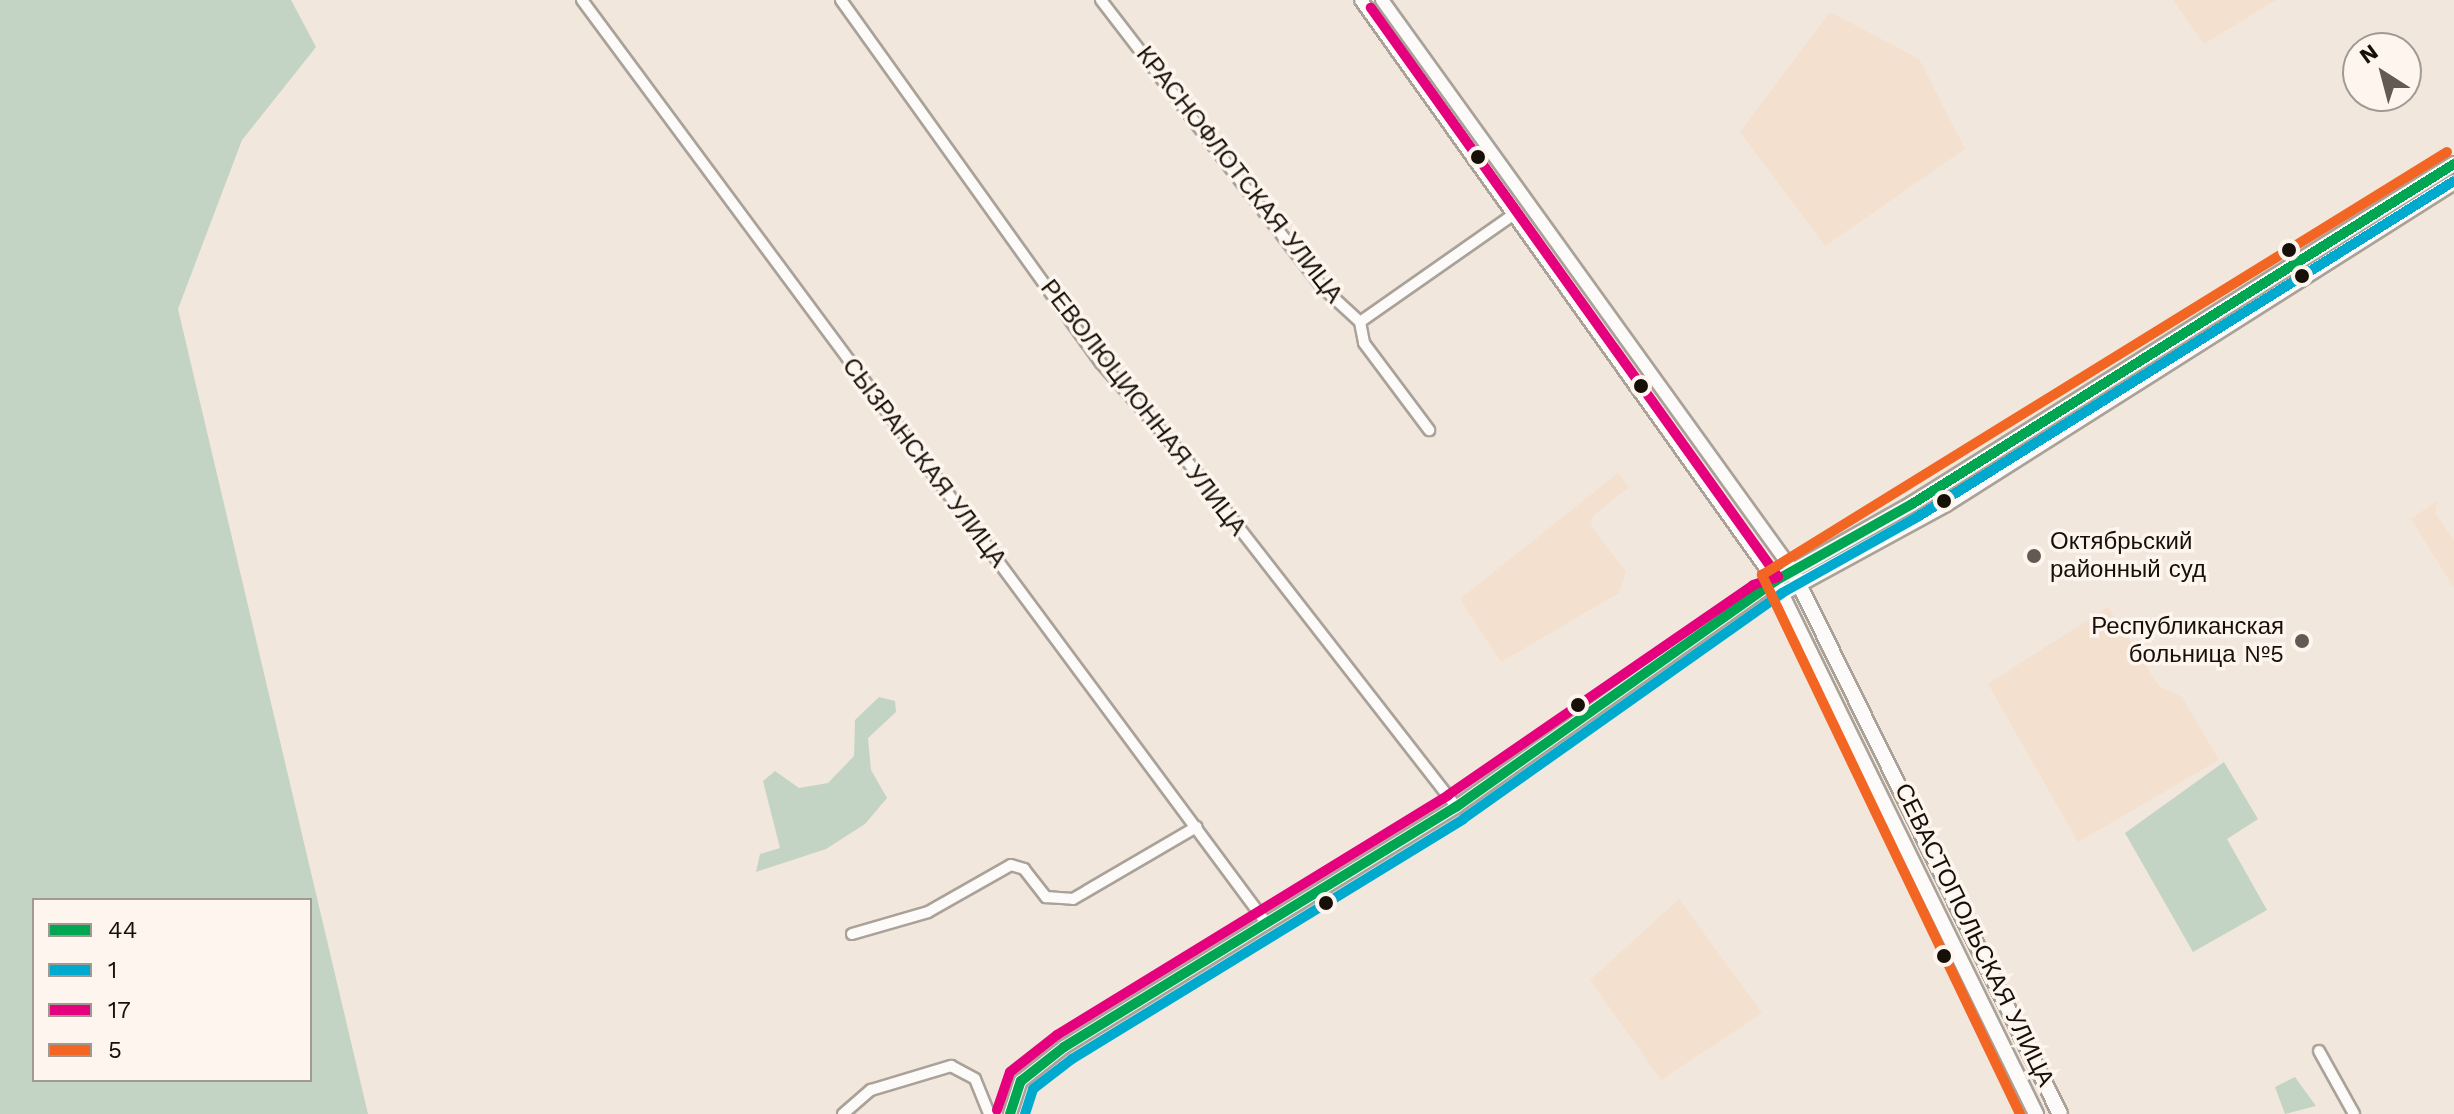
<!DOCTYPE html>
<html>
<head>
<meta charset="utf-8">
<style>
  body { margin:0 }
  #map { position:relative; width:2454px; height:1114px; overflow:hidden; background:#f2e7dc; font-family:"Work Sans",sans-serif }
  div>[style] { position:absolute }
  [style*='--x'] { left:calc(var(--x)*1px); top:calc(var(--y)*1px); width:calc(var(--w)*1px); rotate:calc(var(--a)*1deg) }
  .built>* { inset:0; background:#f4e0cf }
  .green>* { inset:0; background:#c3d4c4 }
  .roads { filter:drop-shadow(2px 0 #aaa299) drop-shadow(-2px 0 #aaa299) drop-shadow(0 2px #aaa299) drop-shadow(0 -2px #aaa299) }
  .minor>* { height:10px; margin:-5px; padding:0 5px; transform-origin:5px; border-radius:5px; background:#fdfbfa }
  .tertiary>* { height:12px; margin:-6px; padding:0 6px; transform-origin:6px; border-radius:6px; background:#fdfbfa }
  .secondary>* { height:14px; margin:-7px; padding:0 7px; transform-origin:7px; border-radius:7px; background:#fdfbfa }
  .bus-1>* { height:10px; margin:-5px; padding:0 5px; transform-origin:5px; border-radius:5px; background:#00a651 }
  .bus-2>* { height:10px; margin:-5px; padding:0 5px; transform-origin:5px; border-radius:5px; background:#00a9ce }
  .bus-3>* { height:10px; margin:-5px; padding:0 5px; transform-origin:5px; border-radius:5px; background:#e5007d }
  .bus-4>* { height:10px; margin:-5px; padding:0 5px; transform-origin:5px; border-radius:5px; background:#f26522 }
  .dots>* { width:22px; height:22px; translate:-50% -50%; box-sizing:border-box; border:4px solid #fef6ee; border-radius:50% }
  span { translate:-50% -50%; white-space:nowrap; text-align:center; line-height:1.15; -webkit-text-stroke:7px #fef6ee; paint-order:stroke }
  .street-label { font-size:24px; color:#161009 }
  .poi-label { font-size:24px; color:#161009 }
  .left { translate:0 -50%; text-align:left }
  .right { translate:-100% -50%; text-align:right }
  .legend { position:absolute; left:32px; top:898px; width:280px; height:184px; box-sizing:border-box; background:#fef6ee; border:2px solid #a19a92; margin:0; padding:10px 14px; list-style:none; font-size:24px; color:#161009 }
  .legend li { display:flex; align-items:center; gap:16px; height:40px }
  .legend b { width:40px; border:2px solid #a19a92 }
  .north { position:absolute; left:2342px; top:32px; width:80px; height:80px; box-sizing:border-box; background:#fef6ee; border:2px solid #a19a92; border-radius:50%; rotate:324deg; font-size:22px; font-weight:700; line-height:32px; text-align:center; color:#161009 }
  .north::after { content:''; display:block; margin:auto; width:28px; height:36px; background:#635b53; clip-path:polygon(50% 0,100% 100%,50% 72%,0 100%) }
</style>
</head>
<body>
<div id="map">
  <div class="built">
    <div style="clip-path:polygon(2173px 0,2276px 0,2204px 44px)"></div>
    <div style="clip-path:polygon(1830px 12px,1919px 59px,1965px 149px,1825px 246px,1740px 132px)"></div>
    <div style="clip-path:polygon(1618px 473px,1629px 487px,1593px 516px,1591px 526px,1626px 572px,1619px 593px,1501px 662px,1460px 599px)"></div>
    <div style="clip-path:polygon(2437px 501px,2435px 513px,2454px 540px,2454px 588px,2411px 519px)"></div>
    <div style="clip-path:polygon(2108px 607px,2159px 686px,2182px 697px,2219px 760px,2078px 842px,1988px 684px)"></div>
    <div style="clip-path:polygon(1679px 899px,1762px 1013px,1661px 1080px,1590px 980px)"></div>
  </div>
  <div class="green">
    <div style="clip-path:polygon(evenodd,0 0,291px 0,316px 47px,242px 140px,178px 309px,368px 1114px,0 1114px,0 0,34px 900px,310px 900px,310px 1080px,34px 1080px,34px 900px)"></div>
    <div style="clip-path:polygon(879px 697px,895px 701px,896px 712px,868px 738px,871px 770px,887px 798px,865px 824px,826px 849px,756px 872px,760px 854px,780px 848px,763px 781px,775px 771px,799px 788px,828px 783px,854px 756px,855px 720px)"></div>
    <div style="clip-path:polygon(2224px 762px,2258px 819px,2227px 839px,2267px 910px,2193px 952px,2125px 833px)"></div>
    <div style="clip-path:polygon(2295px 1077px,2316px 1106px,2285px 1114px,2275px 1087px)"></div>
  </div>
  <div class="roads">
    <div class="minor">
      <div style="--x:582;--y:0;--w:1150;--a:53.45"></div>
      <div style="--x:841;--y:0;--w:447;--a:54.4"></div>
      <div style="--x:1101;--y:363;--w:125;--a:48.6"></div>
      <div style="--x:1184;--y:457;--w:443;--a:52.1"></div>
      <div style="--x:1101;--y:0;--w:361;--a:52.4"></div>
      <div style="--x:1321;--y:286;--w:53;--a:42.7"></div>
      <div style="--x:1360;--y:322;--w:21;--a:79"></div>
      <div style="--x:1364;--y:343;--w:109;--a:53.2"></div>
      <div style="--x:1360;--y:322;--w:188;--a:-35"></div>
      <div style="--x:852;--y:934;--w:79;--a:-16.1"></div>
      <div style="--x:928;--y:912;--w:95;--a:-29.5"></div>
      <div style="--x:1011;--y:865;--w:14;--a:17"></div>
      <div style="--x:1024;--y:869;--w:36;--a:52"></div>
      <div style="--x:1046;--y:897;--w:27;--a:4"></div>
      <div style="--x:1073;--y:899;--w:143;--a:-30.3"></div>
      <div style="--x:2319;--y:1051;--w:72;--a:60.9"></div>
      <div style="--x:843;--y:1114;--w:37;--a:-41"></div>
      <div style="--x:871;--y:1090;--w:84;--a:-16.7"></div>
      <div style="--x:951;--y:1066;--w:27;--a:28"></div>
      <div style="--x:975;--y:1079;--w:38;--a:68"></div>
    </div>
    <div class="tertiary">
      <div style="--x:1382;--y:0;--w:704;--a:54.25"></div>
      <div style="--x:1010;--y:1114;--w:35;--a:-72"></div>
      <div style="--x:1021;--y:1081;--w:55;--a:-38.3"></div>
      <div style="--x:1064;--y:1047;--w:460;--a:-31.5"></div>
      <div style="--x:1456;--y:807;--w:391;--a:-35.3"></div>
      <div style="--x:1775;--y:581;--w:713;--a:-125.47"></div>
    </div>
    <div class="secondary">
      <div style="--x:1796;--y:578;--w:597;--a:63.78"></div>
      <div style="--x:1781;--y:594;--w:188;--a:-28.6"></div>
      <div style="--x:1946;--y:504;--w:601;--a:-32.37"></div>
      <div style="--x:2036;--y:1114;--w:593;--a:-116.09"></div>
      <div style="--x:1775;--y:581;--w:157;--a:-29.3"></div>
      <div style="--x:1912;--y:504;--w:640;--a:-32.1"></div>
    </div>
  </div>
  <div class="bus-1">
    <div style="--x:1010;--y:1114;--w:35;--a:-72"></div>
    <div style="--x:1021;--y:1081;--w:55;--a:-38.3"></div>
    <div style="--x:1064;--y:1047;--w:460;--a:-31.5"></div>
    <div style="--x:1456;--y:807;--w:391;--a:-35.3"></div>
    <div style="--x:1775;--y:581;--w:157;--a:-29.3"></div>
    <div style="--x:1912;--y:504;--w:640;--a:-32.1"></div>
  </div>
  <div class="bus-2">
    <div style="--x:1025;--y:1114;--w:26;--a:-72"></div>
    <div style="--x:1033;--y:1089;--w:49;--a:-37.6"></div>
    <div style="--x:1072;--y:1059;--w:459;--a:-31.5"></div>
    <div style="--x:1463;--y:819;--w:391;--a:-35.3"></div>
    <div style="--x:1782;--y:593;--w:157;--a:-29.3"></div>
    <div style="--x:1919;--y:516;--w:631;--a:-32.05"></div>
  </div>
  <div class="bus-3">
    <div style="--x:997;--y:1110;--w:40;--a:-71.1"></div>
    <div style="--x:1010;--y:1072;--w:60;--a:-38.2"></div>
    <div style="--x:1057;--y:1035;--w:459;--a:-31.5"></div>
    <div style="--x:1448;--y:795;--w:370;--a:-34.5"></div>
    <div style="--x:1753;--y:585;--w:26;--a:-18"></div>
    <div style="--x:1778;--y:577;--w:700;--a:-125.58"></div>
  </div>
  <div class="bus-4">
    <div style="--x:2020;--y:1114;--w:598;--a:-115.58"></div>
    <div style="--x:1762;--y:575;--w:805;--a:-31.7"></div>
  </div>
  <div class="dots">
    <div style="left:1478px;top:157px;background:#161009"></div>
    <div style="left:2289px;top:250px;background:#161009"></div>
    <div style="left:2302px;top:276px;background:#161009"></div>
    <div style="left:1641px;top:386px;background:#161009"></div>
    <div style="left:1944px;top:501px;background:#161009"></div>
    <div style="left:2034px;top:556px;background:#635b53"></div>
    <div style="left:2302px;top:641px;background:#635b53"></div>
    <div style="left:1578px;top:705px;background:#161009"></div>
    <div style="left:1326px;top:903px;background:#161009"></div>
    <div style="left:1944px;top:956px;background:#161009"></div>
  </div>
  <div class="street-label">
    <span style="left:1239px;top:175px;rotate:52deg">КРАСНОФЛОТСКАЯ УЛИЦА</span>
    <span style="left:1143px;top:408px;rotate:52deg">РЕВОЛЮЦИОННАЯ УЛИЦА</span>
    <span style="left:924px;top:463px;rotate:53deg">СЫЗРАНСКАЯ УЛИЦА</span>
    <span style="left:1974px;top:935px;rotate:64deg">СЕВАСТОПОЛЬСКАЯ УЛИЦА</span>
  </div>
  <div class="poi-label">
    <span class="left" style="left:2050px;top:556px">Октябрьский<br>районный суд</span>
    <span class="right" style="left:2284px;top:641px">Республиканская<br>больница №5</span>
  </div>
  <ul class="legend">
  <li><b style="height:10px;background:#00a651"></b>44</li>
  <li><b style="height:10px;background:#00a9ce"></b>1</li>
  <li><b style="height:10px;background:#e5007d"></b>17</li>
  <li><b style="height:10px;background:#f26522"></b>5</li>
  </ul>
  <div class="north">N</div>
</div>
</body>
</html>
